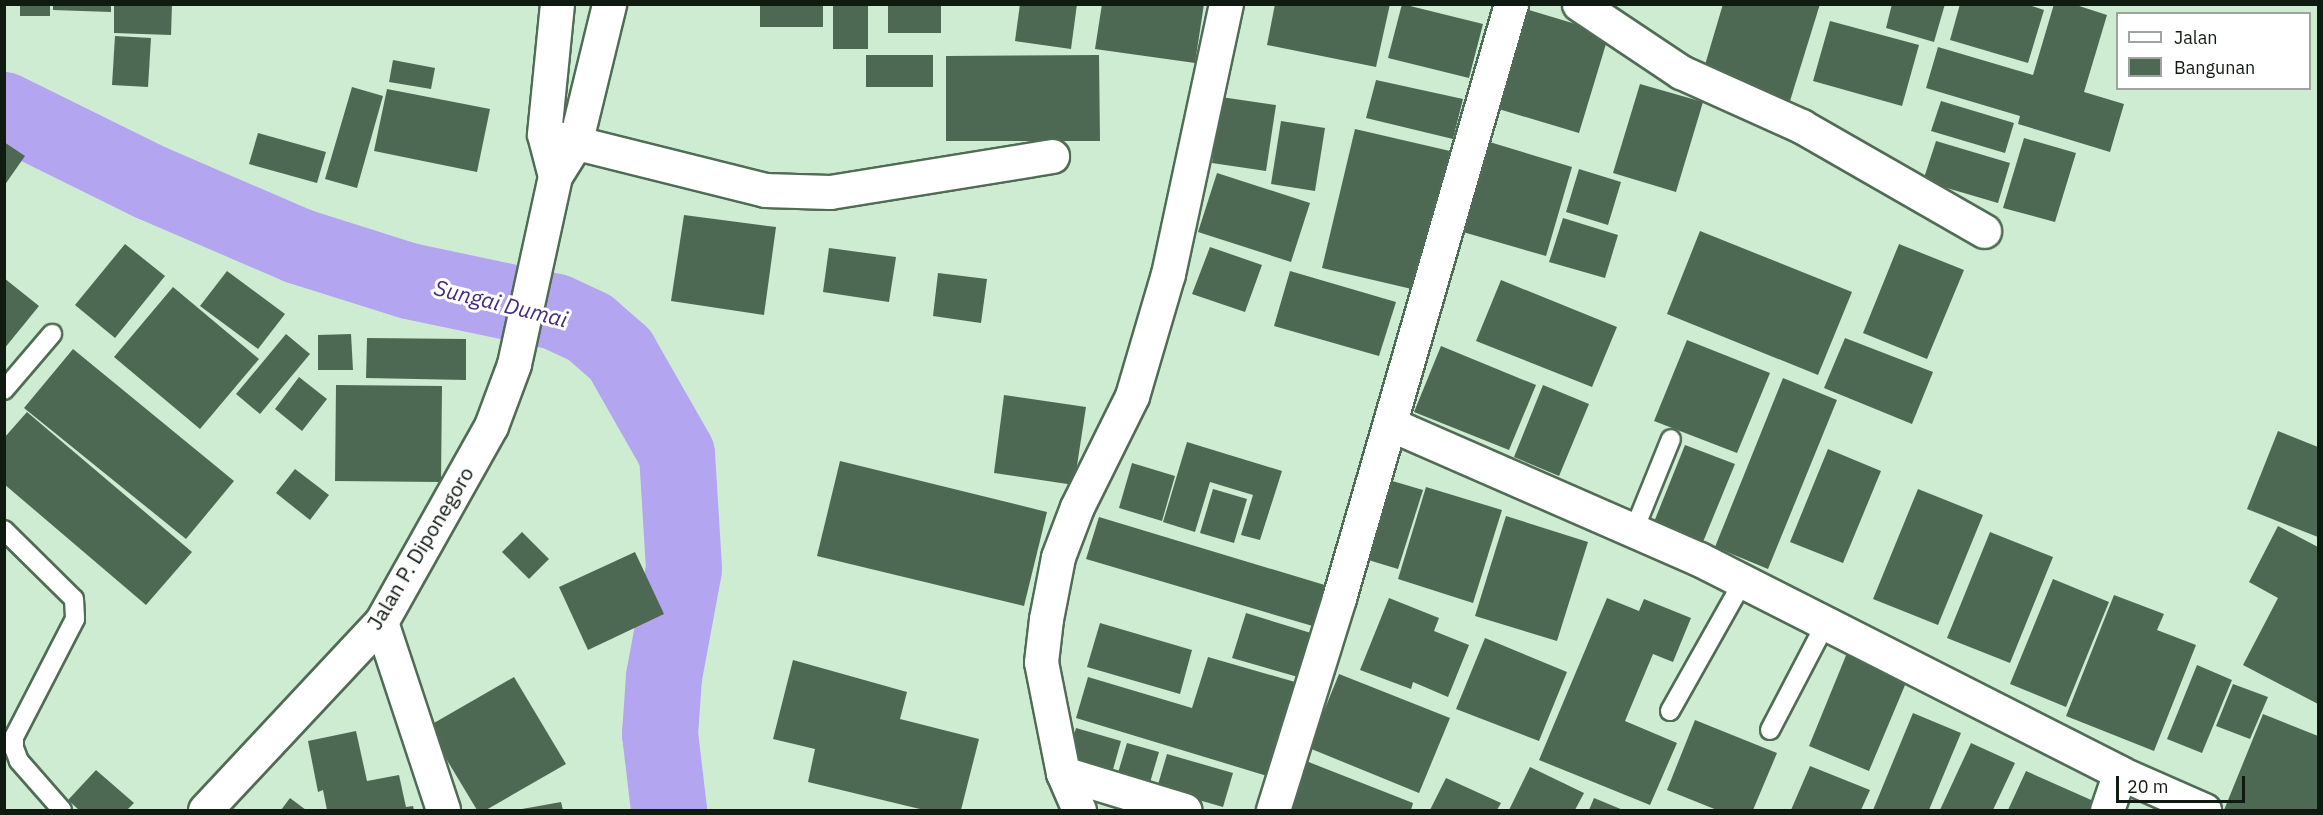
<!DOCTYPE html>
<html>
<head>
<meta charset="utf-8">
<style>
  body { margin:0 }
  #map { position:relative; width:2323px; height:815px; overflow:hidden; background:#ceecd2; font-family:"IBM Plex Sans",sans-serif }
  div>[style] { position:absolute }
  [style*='--x'] { left:calc(var(--x)*1px); top:calc(var(--y)*1px); width:calc(var(--w)*1px); rotate:calc(var(--a)*1deg) }
  .river>* { height:76px; margin:-38px; padding:0 38px; transform-origin:38px; border-radius:38px; background:#b3a5f0 }
  .building>* { inset:0; background:#4e6953 }
  .roads { filter:drop-shadow(2px 0 #516c55) drop-shadow(-2px 0 #516c55) drop-shadow(0 2px #516c55) drop-shadow(0 -2px #516c55) }
  .lane>* { height:18px; margin:-9px; padding:0 9px; transform-origin:9px; border-radius:9px; background:#fff }
  .street>* { height:33px; margin:-16.5px; padding:0 16.5px; transform-origin:16.5px; border-radius:16.5px; background:#fff }
  .primary>* { height:33px; margin:-16.5px; padding:0 16.5px; transform-origin:16.5px; border-radius:16.5px; background:#fff }
  span { translate:-50% -50%; white-space:nowrap; text-align:center; line-height:1.15; -webkit-text-stroke:6px #fff; paint-order:stroke }
  .street-label { font-size:21px; color:#0f1a11 }
  .water-label { font-size:22px; color:#442a80; font-style:italic }
  .frame { position:absolute; inset:0; border:6px solid #0f1a11; pointer-events:none }
  .legend { position:absolute; left:2116px; top:12px; width:195px; height:78px; box-sizing:border-box; background:#fff; border:2px solid #9fa3a0; margin:0; padding:8px 10px; list-style:none; font-size:18px; color:#0f1a11 }
  .legend li { display:flex; align-items:center; gap:12px; height:30px }
  .legend b { width:30px; border:2px solid #9fa3a0 }
  .scale { position:absolute; left:2116px; top:776px; width:129px; height:27px; box-sizing:border-box; border:3px solid #0f1a11; border-top:0; padding-left:8px; font-size:18px; line-height:21px; white-space:nowrap; color:#0f1a11; -webkit-text-stroke:4px #fff; paint-order:stroke }
</style>
</head>
<body>
<div id="map">
  <div class="river">
    <div style="--x:4;--y:110;--w:165;--a:26.3"></div>
    <div style="--x:152;--y:183;--w:159;--a:23.3"></div>
    <div style="--x:298;--y:246;--w:116;--a:17.5"></div>
    <div style="--x:409;--y:281;--w:150;--a:11.9"></div>
    <div style="--x:556;--y:312;--w:38;--a:25"></div>
    <div style="--x:590;--y:328;--w:40;--a:41"></div>
    <div style="--x:620;--y:354;--w:115;--a:60.3"></div>
    <div style="--x:677;--y:454;--w:115;--a:86.5"></div>
    <div style="--x:684;--y:569;--w:110;--a:100.5"></div>
    <div style="--x:664;--y:677;--w:57;--a:94"></div>
    <div style="--x:660;--y:734;--w:77;--a:83.2"></div>
  </div>
  <div class="building">
    <div style="clip-path:polygon(20px 4px,50px 4px,50px 16px,20px 16px)"></div>
    <div style="clip-path:polygon(53px 4px,111px 4px,111px 12px,53px 10px)"></div>
    <div style="clip-path:polygon(114px 4px,172px 4px,171px 35px,114px 33px)"></div>
    <div style="clip-path:polygon(760px 4px,823px 4px,823px 27px,760px 27px)"></div>
    <div style="clip-path:polygon(833px 4px,868px 4px,868px 49px,833px 49px)"></div>
    <div style="clip-path:polygon(888px 4px,941px 4px,941px 33px,888px 33px)"></div>
    <div style="clip-path:polygon(1020px 4px,1077px 4px,1071px 49px,1015px 41px)"></div>
    <div style="clip-path:polygon(1102px 4px,1204px 4px,1195px 63px,1095px 49px)"></div>
    <div style="clip-path:polygon(1275px 4px,1390px 4px,1376px 67px,1267px 45px)"></div>
    <div style="clip-path:polygon(1402px 4px,1483px 24px,1469px 78px,1388px 58px)"></div>
    <div style="clip-path:polygon(1723px 4px,1820px 4px,1790px 101px,1702px 75px)"></div>
    <div style="clip-path:polygon(1892px 4px,1945px 4px,1934px 42px,1886px 28px)"></div>
    <div style="clip-path:polygon(1960px 4px,2026px 4px,2044px 10px,2028px 63px,1950px 40px)"></div>
    <div style="clip-path:polygon(2054px 4px,2073px 4px,2107px 15px,2084px 92px,2124px 104px,2110px 152px,2018px 124px,2020px 116px,1926px 88px,1938px 47px,2033px 75px)"></div>
    <div style="clip-path:polygon(1522px 8px,1609px 34px,1579px 133px,1492px 107px)"></div>
    <div style="clip-path:polygon(1830px 21px,1919px 45px,1902px 106px,1813px 81px)"></div>
    <div style="clip-path:polygon(115px 36px,151px 38px,148px 87px,112px 85px)"></div>
    <div style="clip-path:polygon(866px 55px,933px 55px,933px 87px,866px 87px)"></div>
    <div style="clip-path:polygon(1099px 55px,1100px 141px,946px 141px,946px 56px)"></div>
    <div style="clip-path:polygon(393px 60px,435px 68px,431px 89px,389px 82px)"></div>
    <div style="clip-path:polygon(1376px 80px,1463px 99px,1453px 139px,1366px 118px)"></div>
    <div style="clip-path:polygon(1640px 84px,1703px 102px,1676px 192px,1613px 173px)"></div>
    <div style="clip-path:polygon(352px 87px,383px 96px,357px 188px,325px 179px)"></div>
    <div style="clip-path:polygon(387px 89px,490px 109px,477px 172px,374px 151px)"></div>
    <div style="clip-path:polygon(1221px 97px,1276px 105px,1266px 171px,1212px 163px)"></div>
    <div style="clip-path:polygon(1941px 101px,2014px 123px,2005px 153px,1931px 131px)"></div>
    <div style="clip-path:polygon(1281px 121px,1325px 128px,1315px 191px,1271px 184px)"></div>
    <div style="clip-path:polygon(1355px 129px,1450px 151px,1416px 290px,1322px 268px)"></div>
    <div style="clip-path:polygon(258px 133px,326px 152px,317px 183px,249px 164px)"></div>
    <div style="clip-path:polygon(2024px 138px,2076px 153px,2055px 222px,2003px 208px)"></div>
    <div style="clip-path:polygon(1483px 140px,1572px 167px,1546px 256px,1456px 230px)"></div>
    <div style="clip-path:polygon(1936px 141px,2010px 163px,1998px 203px,1923px 181px)"></div>
    <div style="clip-path:polygon(4px 142px,25px 156px,4px 186px)"></div>
    <div style="clip-path:polygon(1579px 169px,1621px 182px,1608px 225px,1566px 212px)"></div>
    <div style="clip-path:polygon(1217px 173px,1310px 203px,1291px 262px,1198px 232px)"></div>
    <div style="clip-path:polygon(684px 215px,776px 227px,764px 315px,671px 301px)"></div>
    <div style="clip-path:polygon(1563px 218px,1618px 235px,1605px 278px,1549px 262px)"></div>
    <div style="clip-path:polygon(1700px 231px,1852px 292px,1818px 375px,1667px 314px)"></div>
    <div style="clip-path:polygon(125px 244px,165px 276px,115px 338px,75px 305px)"></div>
    <div style="clip-path:polygon(1899px 244px,1964px 270px,1927px 359px,1863px 333px)"></div>
    <div style="clip-path:polygon(1210px 247px,1262px 265px,1245px 312px,1192px 294px)"></div>
    <div style="clip-path:polygon(829px 248px,896px 257px,889px 302px,823px 292px)"></div>
    <div style="clip-path:polygon(227px 271px,285px 314px,258px 349px,200px 306px)"></div>
    <div style="clip-path:polygon(1290px 271px,1396px 302px,1379px 356px,1274px 326px)"></div>
    <div style="clip-path:polygon(938px 273px,987px 279px,981px 323px,933px 316px)"></div>
    <div style="clip-path:polygon(4px 278px,39px 306px,4px 349px)"></div>
    <div style="clip-path:polygon(1501px 280px,1617px 327px,1592px 387px,1476px 341px)"></div>
    <div style="clip-path:polygon(173px 287px,259px 359px,200px 429px,114px 357px)"></div>
    <div style="clip-path:polygon(286px 334px,310px 354px,260px 414px,236px 394px)"></div>
    <div style="clip-path:polygon(351px 334px,353px 370px,318px 370px,318px 335px)"></div>
    <div style="clip-path:polygon(367px 338px,466px 339px,466px 380px,366px 378px)"></div>
    <div style="clip-path:polygon(1845px 338px,1933px 372px,1912px 424px,1824px 388px)"></div>
    <div style="clip-path:polygon(1687px 340px,1770px 373px,1737px 453px,1654px 421px)"></div>
    <div style="clip-path:polygon(1441px 346px,1536px 385px,1509px 450px,1414px 412px)"></div>
    <div style="clip-path:polygon(73px 349px,234px 481px,186px 539px,24px 408px)"></div>
    <div style="clip-path:polygon(299px 377px,327px 399px,302px 431px,275px 409px)"></div>
    <div style="clip-path:polygon(1783px 378px,1837px 400px,1768px 569px,1715px 547px)"></div>
    <div style="clip-path:polygon(336px 385px,442px 386px,441px 482px,335px 481px)"></div>
    <div style="clip-path:polygon(1543px 385px,1589px 404px,1559px 476px,1514px 457px)"></div>
    <div style="clip-path:polygon(1004px 395px,1086px 407px,1074px 485px,994px 473px)"></div>
    <div style="clip-path:polygon(27px 412px,192px 552px,146px 605px,4px 484px,4px 438px)"></div>
    <div style="clip-path:polygon(2278px 431px,2318px 447px,2318px 537px,2247px 509px)"></div>
    <div style="clip-path:polygon(1187px 442px,1282px 471px,1260px 540px,1241px 535px,1253px 495px,1210px 482px,1195px 532px,1163px 522px)"></div>
    <div style="clip-path:polygon(1685px 445px,1735px 464px,1703px 542px,1654px 522px)"></div>
    <div style="clip-path:polygon(1828px 449px,1881px 471px,1843px 563px,1790px 542px)"></div>
    <div style="clip-path:polygon(840px 461px,1047px 512px,1024px 606px,817px 556px)"></div>
    <div style="clip-path:polygon(1132px 463px,1175px 476px,1162px 521px,1119px 508px)"></div>
    <div style="clip-path:polygon(295px 469px,329px 495px,310px 520px,276px 493px)"></div>
    <div style="clip-path:polygon(1389px 480px,1423px 490px,1398px 569px,1365px 559px)"></div>
    <div style="clip-path:polygon(1426px 487px,1502px 510px,1473px 603px,1398px 579px)"></div>
    <div style="clip-path:polygon(1213px 489px,1247px 499px,1234px 543px,1200px 533px)"></div>
    <div style="clip-path:polygon(1918px 489px,1983px 515px,1938px 625px,1873px 599px)"></div>
    <div style="clip-path:polygon(1506px 516px,1588px 542px,1557px 641px,1475px 616px)"></div>
    <div style="clip-path:polygon(1099px 517px,1328px 586px,1316px 627px,1086px 559px)"></div>
    <div style="clip-path:polygon(2278px 526px,2318px 547px,2318px 704px,2243px 665px,2278px 598px,2249px 582px)"></div>
    <div style="clip-path:polygon(522px 532px,549px 559px,529px 579px,502px 552px)"></div>
    <div style="clip-path:polygon(1990px 532px,2053px 557px,2010px 663px,1947px 638px)"></div>
    <div style="clip-path:polygon(635px 552px,664px 614px,588px 650px,559px 587px)"></div>
    <div style="clip-path:polygon(2053px 579px,2109px 602px,2066px 707px,2010px 684px)"></div>
    <div style="clip-path:polygon(2114px 595px,2164px 614px,2157px 630px,2196px 645px,2154px 751px,2066px 716px)"></div>
    <div style="clip-path:polygon(1389px 598px,1439px 618px,1434px 631px,1469px 645px,1448px 697px,1413px 682px,1411px 689px,1360px 670px)"></div>
    <div style="clip-path:polygon(1607px 598px,1639px 611px,1644px 599px,1691px 618px,1673px 662px,1653px 654px,1625px 721px,1677px 743px,1650px 805px,1539px 760px)"></div>
    <div style="clip-path:polygon(1246px 613px,1311px 633px,1298px 677px,1232px 658px)"></div>
    <div style="clip-path:polygon(1100px 623px,1192px 650px,1180px 694px,1087px 667px)"></div>
    <div style="clip-path:polygon(1485px 638px,1567px 672px,1539px 741px,1456px 709px)"></div>
    <div style="clip-path:polygon(1847px 653px,1908px 678px,1869px 771px,1809px 746px)"></div>
    <div style="clip-path:polygon(1208px 657px,1302px 684px,1274px 778px,1076px 718px,1088px 677px,1192px 708px)"></div>
    <div style="clip-path:polygon(793px 660px,907px 692px,900px 719px,979px 739px,961px 810px,924px 810px,808px 782px,815px 749px,773px 739px)"></div>
    <div style="clip-path:polygon(2197px 665px,2232px 680px,2202px 753px,2167px 739px)"></div>
    <div style="clip-path:polygon(1339px 674px,1450px 718px,1419px 793px,1309px 748px)"></div>
    <div style="clip-path:polygon(514px 677px,566px 764px,486px 810px,477px 810px,427px 727px)"></div>
    <div style="clip-path:polygon(2233px 684px,2268px 697px,2250px 739px,2216px 726px)"></div>
    <div style="clip-path:polygon(1913px 713px,1961px 733px,1929px 810px,1873px 810px)"></div>
    <div style="clip-path:polygon(2263px 714px,2318px 736px,2318px 810px,2224px 810px)"></div>
    <div style="clip-path:polygon(1695px 720px,1777px 753px,1753px 810px,1717px 810px,1667px 790px)"></div>
    <div style="clip-path:polygon(1076px 728px,1121px 741px,1112px 773px,1066px 760px)"></div>
    <div style="clip-path:polygon(356px 731px,367px 781px,399px 775px,406px 807px,413px 806px,414px 810px,327px 810px,323px 790px,318px 792px,308px 741px)"></div>
    <div style="clip-path:polygon(1127px 743px,1159px 752px,1149px 786px,1117px 776px)"></div>
    <div style="clip-path:polygon(1971px 743px,2015px 763px,1993px 810px,1940px 810px)"></div>
    <div style="clip-path:polygon(1167px 754px,1233px 773px,1223px 807px,1157px 788px)"></div>
    <div style="clip-path:polygon(1306px 761px,1413px 803px,1411px 810px,1286px 810px)"></div>
    <div style="clip-path:polygon(1810px 766px,1870px 790px,1861px 810px,1791px 810px)"></div>
    <div style="clip-path:polygon(1530px 767px,1584px 793px,1575px 810px,1509px 810px)"></div>
    <div style="clip-path:polygon(96px 770px,134px 803px,127px 810px,79px 810px,68px 800px)"></div>
    <div style="clip-path:polygon(2026px 771px,2107px 807px,2105px 810px,2008px 810px)"></div>
    <div style="clip-path:polygon(1446px 778px,1501px 803px,1497px 810px,1430px 810px)"></div>
    <div style="clip-path:polygon(290px 798px,306px 810px,281px 810px)"></div>
    <div style="clip-path:polygon(1594px 798px,1623px 810px,1589px 810px)"></div>
    <div style="clip-path:polygon(561px 802px,563px 810px,522px 810px,522px 809px)"></div>
  </div>
  <div class="roads">
    <div class="lane">
      <div style="--x:4;--y:390;--w:74;--a:-49.4"></div>
      <div style="--x:4;--y:530;--w:98;--a:44.6"></div>
      <div style="--x:74;--y:599;--w:20;--a:87"></div>
      <div style="--x:75;--y:619;--w:133;--a:117.3"></div>
      <div style="--x:14;--y:737;--w:11;--a:90"></div>
      <div style="--x:14;--y:748;--w:14;--a:69"></div>
      <div style="--x:19;--y:761;--w:65;--a:48.7"></div>
      <div style="--x:1634;--y:530;--w:98;--a:-67.9"></div>
      <div style="--x:1670;--y:711;--w:147;--a:-60.6"></div>
      <div style="--x:1770;--y:730;--w:119;--a:-62.4"></div>
    </div>
    <div class="street">
      <div style="--x:1579;--y:4;--w:123;--a:33.7"></div>
      <div style="--x:1681;--y:72;--w:132;--a:24.2"></div>
      <div style="--x:1801;--y:126;--w:211;--a:29.8"></div>
      <div style="--x:549;--y:136;--w:223;--a:14"></div>
      <div style="--x:765;--y:190;--w:65;--a:1.8"></div>
      <div style="--x:830;--y:192;--w:225;--a:-9.2"></div>
      <div style="--x:1390;--y:424;--w:337;--a:23.6"></div>
      <div style="--x:1699;--y:559;--w:472;--a:26.9"></div>
      <div style="--x:2120;--y:773;--w:92;--a:23.8"></div>
      <div style="--x:381;--y:622;--w:198;--a:71.7"></div>
      <div style="--x:1063;--y:773;--w:127;--a:16.9"></div>
      <div style="--x:1079;--y:810;--w:40;--a:-113.4"></div>
      <div style="--x:1063;--y:773;--w:113;--a:-101.2"></div>
      <div style="--x:1041;--y:662;--w:43;--a:-83.4"></div>
      <div style="--x:1046;--y:619;--w:63;--a:-79"></div>
      <div style="--x:1058;--y:557;--w:53;--a:-69.2"></div>
      <div style="--x:1077;--y:507;--w:124;--a:-63.6"></div>
      <div style="--x:1132;--y:396;--w:127;--a:-73.6"></div>
      <div style="--x:1168;--y:274;--w:276;--a:-77.9"></div>
      <div style="--x:1273;--y:810;--w:222;--a:-72.7"></div>
      <div style="--x:1339;--y:598;--w:618;--a:-73.85"></div>
      <div style="--x:2107;--y:810;--w:39;--a:-71"></div>
    </div>
    <div class="primary">
      <div style="--x:555;--y:176;--w:43;--a:-104.7"></div>
      <div style="--x:544;--y:134;--w:131;--a:-84.3"></div>
      <div style="--x:205;--y:810;--w:258;--a:-46.9"></div>
      <div style="--x:381;--y:622;--w:225;--a:-60.7"></div>
      <div style="--x:491;--y:426;--w:66;--a:-69.6"></div>
      <div style="--x:514;--y:364;--w:192;--a:-77.7"></div>
      <div style="--x:555;--y:176;--w:38;--a:-58"></div>
      <div style="--x:575;--y:144;--w:144;--a:-76.3"></div>
    </div>
  </div>
  <div class="street-label">
    <span style="left:420px;top:548px;rotate:-59deg">Jalan P. Diponegoro</span>
  </div>
  <div class="water-label">
    <span style="left:501px;top:303px;rotate:14deg">Sungai Dumai</span>
  </div>
  <div class="frame"></div>
  <ul class="legend">
  <li><b style="height:8px;background:#fff"></b>Jalan</li>
  <li><b style="height:16px;background:#4e6953"></b>Bangunan</li>
  </ul>
  <div class="scale">20 m</div>
</div>
</body>
</html>
